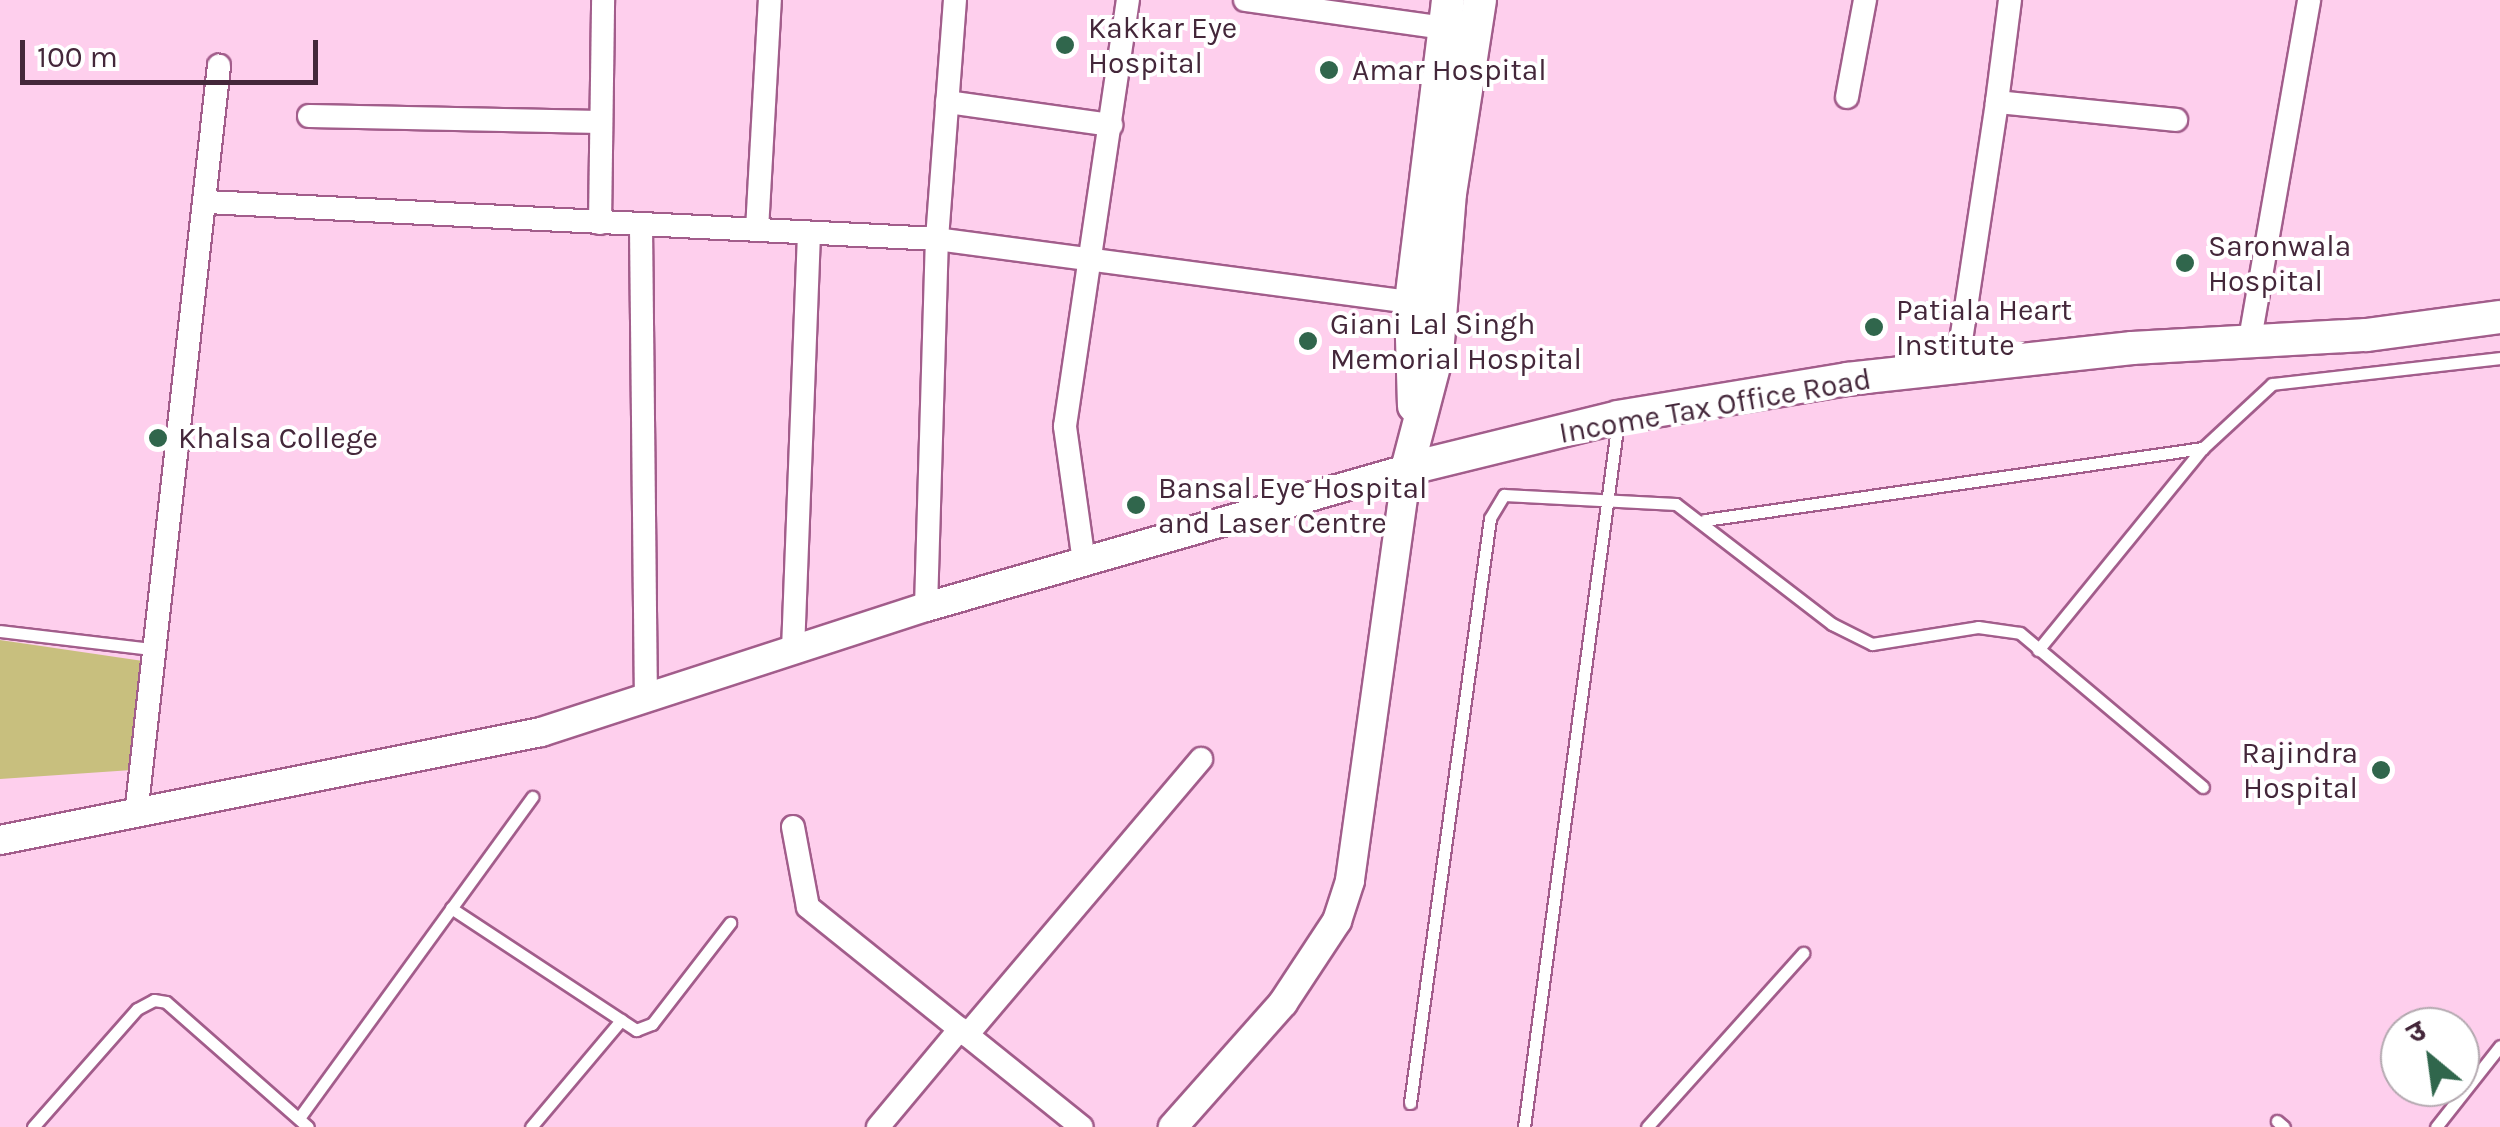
<!DOCTYPE html>
<html>
<head>
<meta charset="utf-8">
<style>
  body { margin:0 }
  #map { position:relative; width:2500px; height:1127px; overflow:hidden; background:#fecfed; font-family:Karla,"Noto Sans Devanagari",sans-serif }
  div>[style] { position:absolute }
  [style*='--x'] { left:calc(var(--x)*1px); top:calc(var(--y)*1px); width:calc(var(--w)*1px); rotate:calc(var(--a)*1deg) }
  .green>* { inset:0; background:#c8bf7e }
  .roads { filter:drop-shadow(2px 0 #a25d8b) drop-shadow(-2px 0 #a25d8b) drop-shadow(0 2px #a25d8b) drop-shadow(0 -2px #a25d8b) }
  .service>* { height:11px; margin:-5.5px; padding:0 5.5px; transform-origin:5.5px; border-radius:5.5px; background:#fff }
  .minor>* { height:22px; margin:-11px; padding:0 11px; transform-origin:11px; border-radius:11px; background:#fff }
  .tertiary>* { height:28px; margin:-14px; padding:0 14px; transform-origin:14px; border-radius:14px; background:#fff }
  .secondary>* { height:32px; margin:-16px; padding:0 16px; transform-origin:16px; border-radius:16px; background:#fff }
  .dots>* { width:28px; height:28px; translate:-50% -50%; box-sizing:border-box; border:5px solid #fff; border-radius:50% }
  span { translate:-50% -50%; white-space:nowrap; text-align:center; line-height:1.15; -webkit-text-stroke:8px #fff; paint-order:stroke }
  .poi-label { font-size:30px; color:#44273a }
  .left { translate:0 -50%; text-align:left }
  .right { translate:-100% -50%; text-align:right }
  .street-label { font-size:30px; color:#44273a }
  .north { position:absolute; left:2380px; top:1007px; width:100px; height:100px; box-sizing:border-box; background:#fff; border:2px solid #b4a9b0; border-radius:50%; rotate:331deg; font-size:28px; font-weight:700; line-height:40px; text-align:center; color:#44273a }
  .north::after { content:''; display:block; margin:auto; width:35px; height:45px; background:#30664c; clip-path:polygon(50% 0,100% 100%,50% 72%,0 100%) }
  .scale { position:absolute; left:20px; top:40px; width:298px; height:45px; box-sizing:border-box; border:5px solid #44273a; border-top:0; padding-left:12px; font-size:30px; line-height:35px; white-space:nowrap; color:#44273a; -webkit-text-stroke:8px #fff; paint-order:stroke }
</style>
</head>
<body>
<div id="map">
  <div class="green">
    <div style="clip-path:polygon(0 640px,143px 661px,132px 770px,0 779px)"></div>
  </div>
  <div class="roads">
    <div class="service">
      <div style="--x:1705;--y:520;--w:503;--a:-8.23"></div>
      <div style="--x:0;--y:631;--w:151;--a:6.8"></div>
      <div style="--x:2038;--y:650;--w:261;--a:-50.8"></div>
      <div style="--x:2203;--y:448;--w:94;--a:-42.8"></div>
      <div style="--x:2272;--y:384;--w:229;--a:-6.5"></div>
      <div style="--x:451;--y:908;--w:222;--a:33.4"></div>
      <div style="--x:636;--y:1030;--w:17;--a:-21"></div>
      <div style="--x:652;--y:1024;--w:128;--a:-52.3"></div>
      <div style="--x:1410;--y:1103;--w:590;--a:-82.21"></div>
      <div style="--x:1490;--y:518;--w:27;--a:-59"></div>
      <div style="--x:1504;--y:495;--w:172;--a:3"></div>
      <div style="--x:1676;--y:504;--w:197;--a:37.6"></div>
      <div style="--x:1832;--y:624;--w:45;--a:26.6"></div>
      <div style="--x:1872;--y:644;--w:107;--a:-9.1"></div>
      <div style="--x:1978;--y:627;--w:42;--a:8.1"></div>
      <div style="--x:2020;--y:633;--w:239;--a:40.1"></div>
      <div style="--x:299;--y:1118;--w:397;--a:-54"></div>
      <div style="--x:2277;--y:1121;--w:9;--a:41"></div>
      <div style="--x:33;--y:1127;--w:157;--a:-48.6"></div>
      <div style="--x:137;--y:1009;--w:19;--a:-28"></div>
      <div style="--x:154;--y:1000;--w:12;--a:9"></div>
      <div style="--x:166;--y:1002;--w:189;--a:41.4"></div>
      <div style="--x:531;--y:1127;--w:140;--a:-49.9"></div>
      <div style="--x:1524;--y:1127;--w:712;--a:-82.42"></div>
      <div style="--x:1647;--y:1127;--w:234;--a:-48.1"></div>
      <div style="--x:2436;--y:1127;--w:103;--a:-51.7"></div>
    </div>
    <div class="minor">
      <div style="--x:1245;--y:0;--w:201;--a:8"></div>
      <div style="--x:2010;--y:0;--w:103;--a:97.3"></div>
      <div style="--x:1997;--y:102;--w:180;--a:5.7"></div>
      <div style="--x:1847;--y:97;--w:99;--a:-79.5"></div>
      <div style="--x:947;--y:102;--w:166;--a:8"></div>
      <div style="--x:309;--y:116;--w:292;--a:1.2"></div>
      <div style="--x:207;--y:202;--w:731;--a:2.9"></div>
      <div style="--x:937;--y:239;--w:478;--a:7.6"></div>
      <div style="--x:600;--y:223;--w:223;--a:-89.2"></div>
      <div style="--x:641;--y:227;--w:472;--a:89.4"></div>
      <div style="--x:757;--y:230;--w:230;--a:-86.8"></div>
      <div style="--x:2250;--y:339;--w:344;--a:-80.1"></div>
      <div style="--x:1957;--y:367;--w:268;--a:-81.4"></div>
      <div style="--x:1084;--y:562;--w:137;--a:-98"></div>
      <div style="--x:1065;--y:426;--w:431;--a:-81.6"></div>
      <div style="--x:926;--y:607;--w:368;--a:-88.3"></div>
      <div style="--x:937;--y:239;--w:240;--a:-85.7"></div>
      <div style="--x:793;--y:650;--w:417;--a:-87.8"></div>
      <div style="--x:136;--y:815;--w:754;--a:-83.68"></div>
      <div style="--x:793;--y:827;--w:81;--a:79.4"></div>
      <div style="--x:808;--y:907;--w:351;--a:38.8"></div>
      <div style="--x:967;--y:1035;--w:362;--a:-49.7"></div>
      <div style="--x:878;--y:1127;--w:128;--a:-50.1"></div>
    </div>
    <div class="tertiary">
      <div style="--x:0;--y:840;--w:552;--a:-11.29"></div>
      <div style="--x:541;--y:732;--w:405;--a:-18"></div>
      <div style="--x:926;--y:607;--w:500;--a:-16.01"></div>
      <div style="--x:1407;--y:469;--w:416;--a:97.9"></div>
      <div style="--x:1350;--y:881;--w:42;--a:108"></div>
      <div style="--x:1337;--y:921;--w:98;--a:123.4"></div>
      <div style="--x:1283;--y:1003;--w:166;--a:131.6"></div>
    </div>
    <div class="secondary">
      <div style="--x:1480;--y:0;--w:195;--a:98.8"></div>
      <div style="--x:1450;--y:193;--w:163;--a:94.6"></div>
      <div style="--x:1437;--y:355;--w:118;--a:104.7"></div>
      <div style="--x:1407;--y:469;--w:217;--a:-13.8"></div>
      <div style="--x:1618;--y:417;--w:232;--a:-9.4"></div>
      <div style="--x:1847;--y:379;--w:287;--a:-6.2"></div>
      <div style="--x:2132;--y:348;--w:235;--a:-3.2"></div>
      <div style="--x:2367;--y:335;--w:134;--a:-7.7"></div>
      <div style="--x:1414;--y:406;--w:104;--a:-91.7"></div>
      <div style="--x:1411;--y:302;--w:304;--a:-83"></div>
    </div>
  </div>
  <div class="dots">
    <div style="left:1065px;top:45px;background:#30664c"></div>
    <div style="left:1329px;top:70px;background:#30664c"></div>
    <div style="left:2185px;top:263px;background:#30664c"></div>
    <div style="left:1874px;top:327px;background:#30664c"></div>
    <div style="left:1308px;top:341px;background:#30664c"></div>
    <div style="left:158px;top:438px;background:#30664c"></div>
    <div style="left:1136px;top:505px;background:#30664c"></div>
    <div style="left:2381px;top:770px;background:#30664c"></div>
  </div>
  <div class="poi-label">
    <span class="left" style="left:1088px;top:45px">Kakkar Eye<br>Hospital</span>
    <span class="left" style="left:1352px;top:70px">Amar Hospital</span>
    <span class="left" style="left:2208px;top:263px">Saronwala<br>Hospital</span>
    <span class="left" style="left:1896px;top:327px">Patiala Heart<br>Institute</span>
    <span class="left" style="left:1330px;top:341px">Giani Lal Singh<br>Memorial Hospital</span>
    <span class="left" style="left:178px;top:438px">Khalsa College</span>
    <span class="left" style="left:1158px;top:505px">Bansal Eye Hospital<br>and Laser Centre</span>
    <span class="right" style="left:2358px;top:770px">Rajindra<br>Hospital</span>
  </div>
  <div class="street-label">
    <span style="left:1715px;top:406px;rotate:-10deg">Income Tax Office Road</span>
  </div>
  <div class="north">उ</div>
  <div class="scale">100 m</div>
</div>
</body>
</html>
